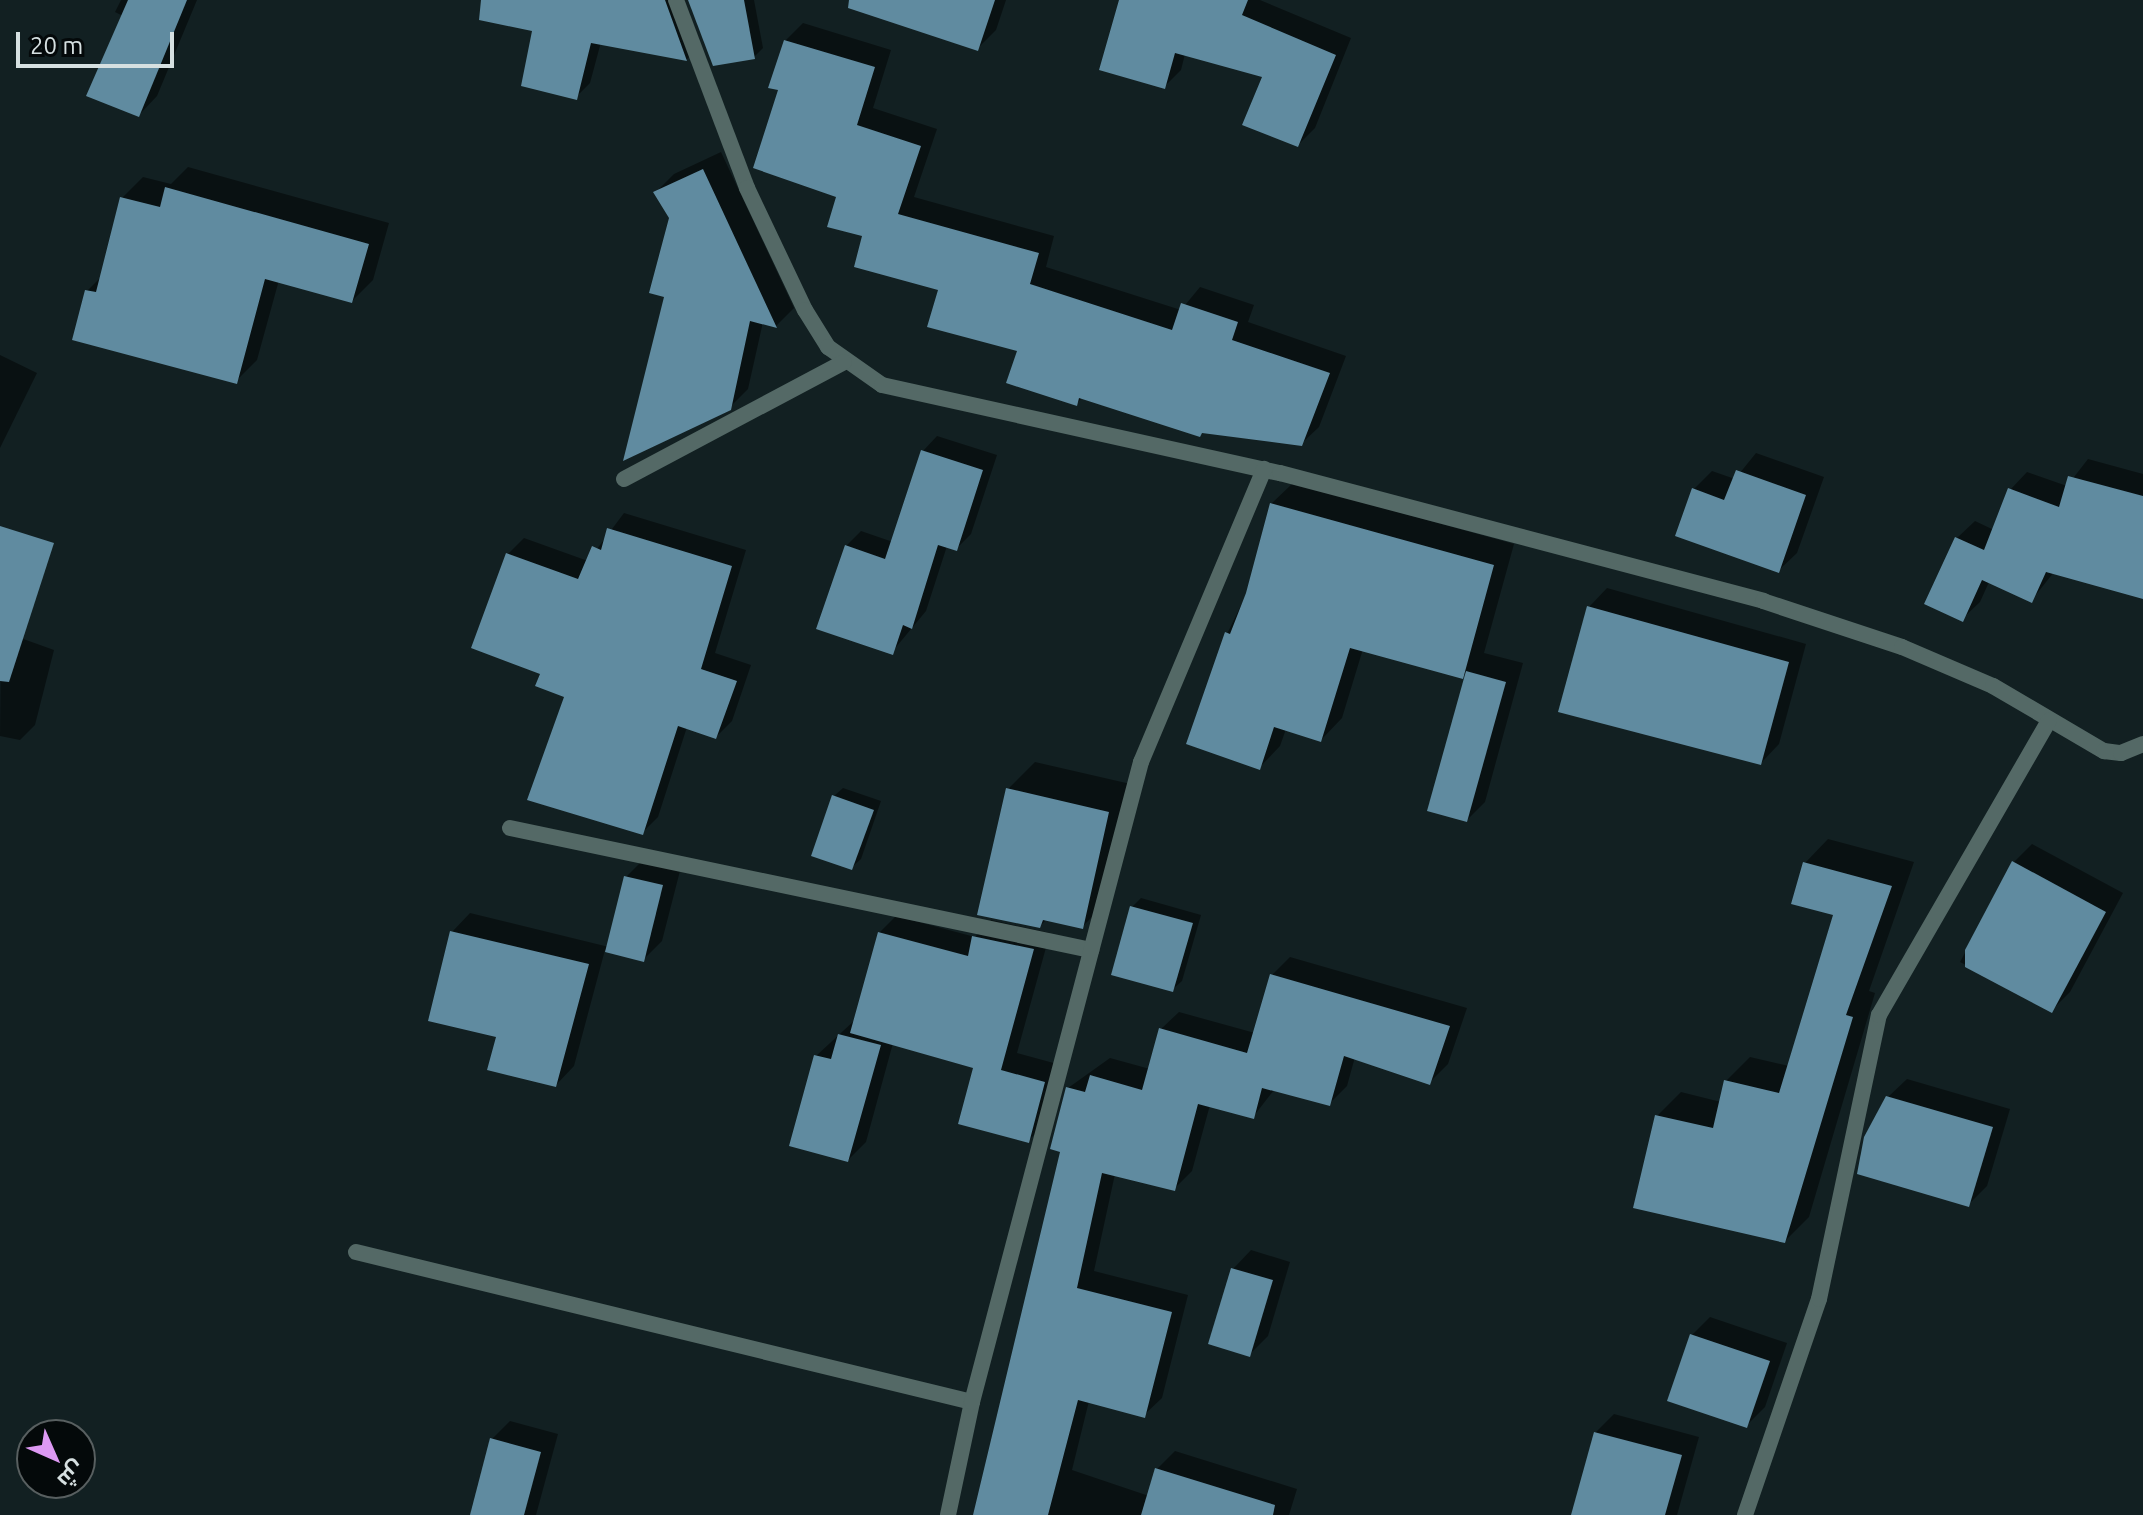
<!DOCTYPE html>
<html>
<head>
<meta charset="utf-8">
<style>
  body { margin:0 }
  #map { position:relative; width:2143px; height:1515px; overflow:hidden; background:#122022; font-family:Ubuntu,Cairo,sans-serif }
  div>[style] { position:absolute }
  [style*='--x'] { left:calc(var(--x)*1px); top:calc(var(--y)*1px); width:calc(var(--w)*1px); rotate:calc(var(--a)*1deg) }
  .shadow>* { inset:0; background:#0007 }
  .building>* { inset:0; background:#608ba0 }
  .street>* { height:16px; margin:-8px; padding:0 8px; transform-origin:8px; border-radius:8px; background:#546966 }
  span { translate:-50% -50%; white-space:nowrap; text-align:center; line-height:1.15; -webkit-text-stroke:8px #04090a; paint-order:stroke }
  .north { position:absolute; left:16px; top:1419px; width:80px; height:80px; box-sizing:border-box; background:#04090a; border:2px solid #585f60; border-radius:50%; rotate:135deg; font-size:22px; font-weight:700; line-height:32px; text-align:center; color:#d6e0e1 }
  .north::after { content:''; display:block; margin:auto; width:28px; height:36px; background:#dd99f3; clip-path:polygon(50% 0,100% 100%,50% 72%,0 100%) }
  .scale { position:absolute; left:16px; top:32px; width:158px; height:36px; box-sizing:border-box; border:4px solid #d6e0e1; border-top:0; padding-left:10px; font-size:24px; line-height:28px; white-space:nowrap; color:#d6e0e1; -webkit-text-stroke:6px #04090a; paint-order:stroke }
</style>
</head>
<body>
<div id="map">
  <div class="shadow">
    <div style="clip-path:polygon(121px 0,197px 0,157px 96px,139px 115px,123px 16px,115px 12px)"></div>
    <div style="clip-path:polygon(540px 0,684px 0,701px 45px,687px 59px,601px 42px,590px 83px,576px 97px)"></div>
    <div style="clip-path:polygon(696px 0,754px 0,763px 48px,754px 57px)"></div>
    <div style="clip-path:polygon(895px 0,1006px 0,996px 30px,977px 49px)"></div>
    <div style="clip-path:polygon(1121px 0,1260px 0,1351px 38px,1315px 128px,1298px 145px,1265px 75px,1185px 54px,1181px 70px,1164px 87px)"></div>
    <div style="clip-path:polygon(803px 23px,891px 50px,873px 108px,937px 129px,914px 197px,1054px 236px,1046px 267px,1181px 310px,1200px 287px,1254px 305px,1248px 322px,1346px 356px,1319px 427px,1301px 444px,1083px 397px,1076px 404px,1020px 350px,864px 235px,780px 89px,785px 41px)"></div>
    <div style="clip-path:polygon(721px 152px,794px 308px,776px 326px,763px 322px,748px 389px,729px 408px,667px 296px,671px 218px,656px 192px,674px 174px)"></div>
    <div style="clip-path:polygon(188px 167px,389px 223px,373px 280px,352px 301px,279px 280px,257px 360px,236px 381px,87px 291px,102px 276px,122px 198px,143px 177px,171px 184px)"></div>
    <div style="clip-path:polygon(0 355px,37px 373px,0 448px)"></div>
    <div style="clip-path:polygon(937px 436px,997px 455px,971px 534px,956px 549px,947px 546px,926px 611px,892px 652px,846px 546px,861px 531px,893px 542px,923px 451px)"></div>
    <div style="clip-path:polygon(1756px 453px,1824px 477px,1797px 553px,1778px 571px,1693px 490px,1712px 471px,1735px 479px)"></div>
    <div style="clip-path:polygon(2088px 459px,2143px 474px,2143px 597px,2054px 572px,2031px 601px,1989px 582px,1980px 602px,1962px 619px,1957px 538px,1975px 521px,1994px 530px,2010px 490px,2027px 472px,2067px 486px)"></div>
    <div style="clip-path:polygon(1293px 483px,1514px 544px,1484px 653px,1523px 663px,1485px 802px,1467px 820px,1430px 810px,1468px 671px,1462px 677px,1363px 649px,1342px 718px,1321px 740px,1286px 729px,1280px 746px,1259px 768px,1227px 634px,1247px 593px,1271px 504px)"></div>
    <div style="clip-path:polygon(624px 513px,746px 550px,715px 653px,751px 665px,732px 721px,716px 737px,687px 727px,658px 817px,642px 833px,566px 696px,542px 672px,508px 554px,524px 538px,588px 561px)"></div>
    <div style="clip-path:polygon(1607px 588px,1806px 644px,1779px 744px,1761px 763px,1589px 607px)"></div>
    <div style="clip-path:polygon(1px 631px,54px 650px,35px 725px,20px 740px,0 736px)"></div>
    <div style="clip-path:polygon(1035px 762px,1135px 785px,1109px 900px,1082px 927px,1047px 919px,1040px 926px,1008px 789px)"></div>
    <div style="clip-path:polygon(843px 788px,881px 801px,861px 859px,852px 867px,834px 796px)"></div>
    <div style="clip-path:polygon(1828px 839px,1914px 862px,1869px 991px,1875px 993px,1809px 1217px,1785px 1241px,1657px 1116px,1681px 1092px,1721px 1102px,1726px 1081px,1750px 1057px,1789px 1066px,1835px 914px,1805px 863px)"></div>
    <div style="clip-path:polygon(2032px 844px,2123px 893px,2070px 992px,2052px 1010px,1960px 962px,2014px 862px)"></div>
    <div style="clip-path:polygon(644px 859px,681px 867px,662px 941px,643px 960px,605px 950px,574px 1066px,556px 1085px,498px 1035px,452px 932px,470px 913px,609px 947px,626px 877px)"></div>
    <div style="clip-path:polygon(1141px 898px,1201px 915px,1182px 981px,1173px 989px,1132px 907px)"></div>
    <div style="clip-path:polygon(896px 916px,975px 937px,991px 920px,1050px 933px,1017px 1053px,1061px 1065px,1045px 1124px,1028px 1141px,975px 1066px,893px 1043px,866px 1142px,848px 1160px,816px 1056px,856px 1019px,879px 933px)"></div>
    <div style="clip-path:polygon(1290px 957px,1467px 1008px,1448px 1064px,1430px 1082px,1355px 1057px,1347px 1086px,1329px 1104px,1274px 1090px,1253px 1117px,1210px 1105px,1192px 1171px,1174px 1189px,1115px 1174px,1094px 1271px,1188px 1295px,1162px 1398px,1144px 1415px,1089px 1401px,1072px 1470px,1149px 1496px,1157px 1469px,1175px 1451px,1297px 1489px,1289px 1515px,975px 1515px,1063px 1150px,1068px 1088px,1110px 1058px,1150px 1069px,1161px 1029px,1179px 1012px,1255px 1033px,1272px 975px)"></div>
    <div style="clip-path:polygon(1907px 1079px,2010px 1109px,1987px 1186px,1969px 1204px,1888px 1097px)"></div>
    <div style="clip-path:polygon(1251px 1250px,1290px 1262px,1268px 1336px,1250px 1354px,1233px 1269px)"></div>
    <div style="clip-path:polygon(1710px 1317px,1787px 1343px,1765px 1407px,1747px 1425px,1692px 1335px)"></div>
    <div style="clip-path:polygon(1614px 1414px,1699px 1437px,1677px 1515px,1573px 1515px,1595px 1433px)"></div>
    <div style="clip-path:polygon(510px 1421px,558px 1434px,536px 1515px,472px 1515px,492px 1439px)"></div>
  </div>
  <div class="building">
    <div style="clip-path:polygon(128px 0,187px 0,139px 117px,86px 96px)"></div>
    <div style="clip-path:polygon(481px 0,665px 0,687px 61px,591px 43px,577px 100px,521px 86px,532px 31px,479px 20px)"></div>
    <div style="clip-path:polygon(688px 0,744px 0,755px 59px,713px 66px)"></div>
    <div style="clip-path:polygon(849px 0,995px 0,978px 51px,848px 8px)"></div>
    <div style="clip-path:polygon(1119px 0,1248px 0,1242px 15px,1336px 55px,1298px 147px,1242px 125px,1262px 77px,1175px 53px,1165px 89px,1099px 70px)"></div>
    <div style="clip-path:polygon(784px 40px,875px 67px,857px 125px,921px 146px,898px 214px,1039px 253px,1030px 284px,1172px 330px,1181px 303px,1238px 322px,1232px 340px,1330px 373px,1302px 446px,1202px 433px,1200px 437px,1079px 398px,1077px 406px,1006px 383px,1017px 351px,927px 327px,938px 290px,854px 267px,862px 236px,827px 227px,836px 197px,753px 168px,778px 90px,768px 88px)"></div>
    <div style="clip-path:polygon(703px 169px,777px 328px,750px 321px,731px 410px,623px 461px,664px 297px,649px 293px,669px 218px,653px 192px)"></div>
    <div style="clip-path:polygon(165px 187px,369px 244px,352px 303px,265px 279px,237px 384px,72px 340px,85px 290px,96px 292px,120px 197px,160px 207px)"></div>
    <div style="clip-path:polygon(921px 450px,983px 470px,957px 551px,938px 545px,912px 629px,903px 625px,893px 655px,816px 629px,845px 545px,885px 559px)"></div>
    <div style="clip-path:polygon(1736px 470px,1806px 495px,1779px 573px,1675px 536px,1692px 488px,1724px 500px)"></div>
    <div style="clip-path:polygon(2068px 476px,2143px 496px,2143px 599px,2046px 572px,2032px 603px,1982px 580px,1963px 622px,1924px 604px,1955px 537px,1984px 550px,2008px 488px,2059px 507px)"></div>
    <div style="clip-path:polygon(1270px 503px,1494px 565px,1463px 679px,1350px 648px,1321px 742px,1274px 727px,1260px 770px,1186px 744px,1225px 632px,1230px 634px,1246px 593px)"></div>
    <div style="clip-path:polygon(0 526px,54px 543px,9px 682px,0 681px)"></div>
    <div style="clip-path:polygon(607px 528px,732px 566px,701px 669px,737px 681px,716px 739px,678px 726px,643px 835px,527px 800px,564px 697px,535px 686px,540px 674px,471px 648px,506px 553px,578px 579px,592px 546px,601px 550px)"></div>
    <div style="clip-path:polygon(1587px 606px,1789px 662px,1761px 765px,1558px 712px)"></div>
    <div style="clip-path:polygon(1466px 671px,1506px 682px,1467px 822px,1427px 811px)"></div>
    <div style="clip-path:polygon(1006px 788px,1109px 812px,1083px 929px,1043px 920px,1040px 928px,977px 915px)"></div>
    <div style="clip-path:polygon(832px 795px,874px 810px,852px 870px,811px 856px)"></div>
    <div style="clip-path:polygon(2012px 861px,2106px 912px,2052px 1013px,1965px 967px,1965px 950px)"></div>
    <div style="clip-path:polygon(1803px 862px,1892px 886px,1846px 1015px,1853px 1017px,1785px 1243px,1633px 1208px,1655px 1115px,1713px 1128px,1724px 1080px,1779px 1093px,1833px 915px,1791px 904px)"></div>
    <div style="clip-path:polygon(624px 876px,663px 885px,644px 962px,605px 952px)"></div>
    <div style="clip-path:polygon(1130px 906px,1193px 923px,1173px 992px,1111px 975px)"></div>
    <div style="clip-path:polygon(450px 931px,589px 964px,556px 1087px,487px 1070px,496px 1037px,428px 1021px)"></div>
    <div style="clip-path:polygon(878px 932px,968px 956px,972px 936px,1034px 949px,1001px 1070px,1045px 1082px,1029px 1143px,958px 1124px,973px 1068px,850px 1033px)"></div>
    <div style="clip-path:polygon(1270px 974px,1450px 1026px,1430px 1085px,1344px 1056px,1330px 1106px,1262px 1088px,1254px 1119px,1198px 1104px,1175px 1191px,1102px 1173px,1077px 1288px,1172px 1312px,1145px 1418px,1078px 1400px,1048px 1515px,973px 1515px,1060px 1152px,1050px 1149px,1066px 1087px,1085px 1092px,1090px 1075px,1142px 1090px,1159px 1028px,1247px 1053px)"></div>
    <div style="clip-path:polygon(838px 1034px,881px 1045px,848px 1162px,789px 1146px,814px 1055px,831px 1059px)"></div>
    <div style="clip-path:polygon(1886px 1096px,1993px 1127px,1969px 1207px,1857px 1174px,1864px 1137px)"></div>
    <div style="clip-path:polygon(1231px 1268px,1273px 1280px,1250px 1357px,1208px 1344px)"></div>
    <div style="clip-path:polygon(1690px 1334px,1770px 1361px,1747px 1428px,1667px 1401px)"></div>
    <div style="clip-path:polygon(1594px 1432px,1682px 1455px,1665px 1515px,1571px 1515px)"></div>
    <div style="clip-path:polygon(490px 1438px,541px 1452px,524px 1515px,470px 1515px)"></div>
    <div style="clip-path:polygon(1155px 1468px,1275px 1505px,1273px 1515px,1141px 1515px)"></div>
  </div>
  <div class="street">
    <div style="--x:676;--y:0;--w:201;--a:69.3"></div>
    <div style="--x:747;--y:188;--w:135;--a:64.6"></div>
    <div style="--x:805;--y:310;--w:44;--a:58.1"></div>
    <div style="--x:828;--y:347;--w:66;--a:35.1"></div>
    <div style="--x:882;--y:385;--w:408;--a:12.5"></div>
    <div style="--x:1280;--y:473;--w:500;--a:14.8"></div>
    <div style="--x:1763;--y:601;--w:146;--a:18.3"></div>
    <div style="--x:1902;--y:647;--w:99;--a:23.2"></div>
    <div style="--x:1993;--y:686;--w:129;--a:30.4"></div>
    <div style="--x:2104;--y:751;--w:17;--a:7"></div>
    <div style="--x:2121;--y:753;--w:24;--a:-22"></div>
    <div style="--x:624;--y:479;--w:249;--a:-28"></div>
    <div style="--x:510;--y:828;--w:594;--a:11.86"></div>
    <div style="--x:356;--y:1252;--w:634;--a:13.69"></div>
    <div style="--x:948;--y:1515;--w:116;--a:-78"></div>
    <div style="--x:972;--y:1402;--w:662;--a:-75.21"></div>
    <div style="--x:1141;--y:762;--w:318;--a:-67.2"></div>
    <div style="--x:1745;--y:1515;--w:228;--a:-71.1"></div>
    <div style="--x:1819;--y:1299;--w:290;--a:-78.1"></div>
    <div style="--x:1879;--y:1015;--w:340;--a:-60"></div>
  </div>
  <div class="north">ش</div>
  <div class="scale">20 m</div>
</div>
</body>
</html>
